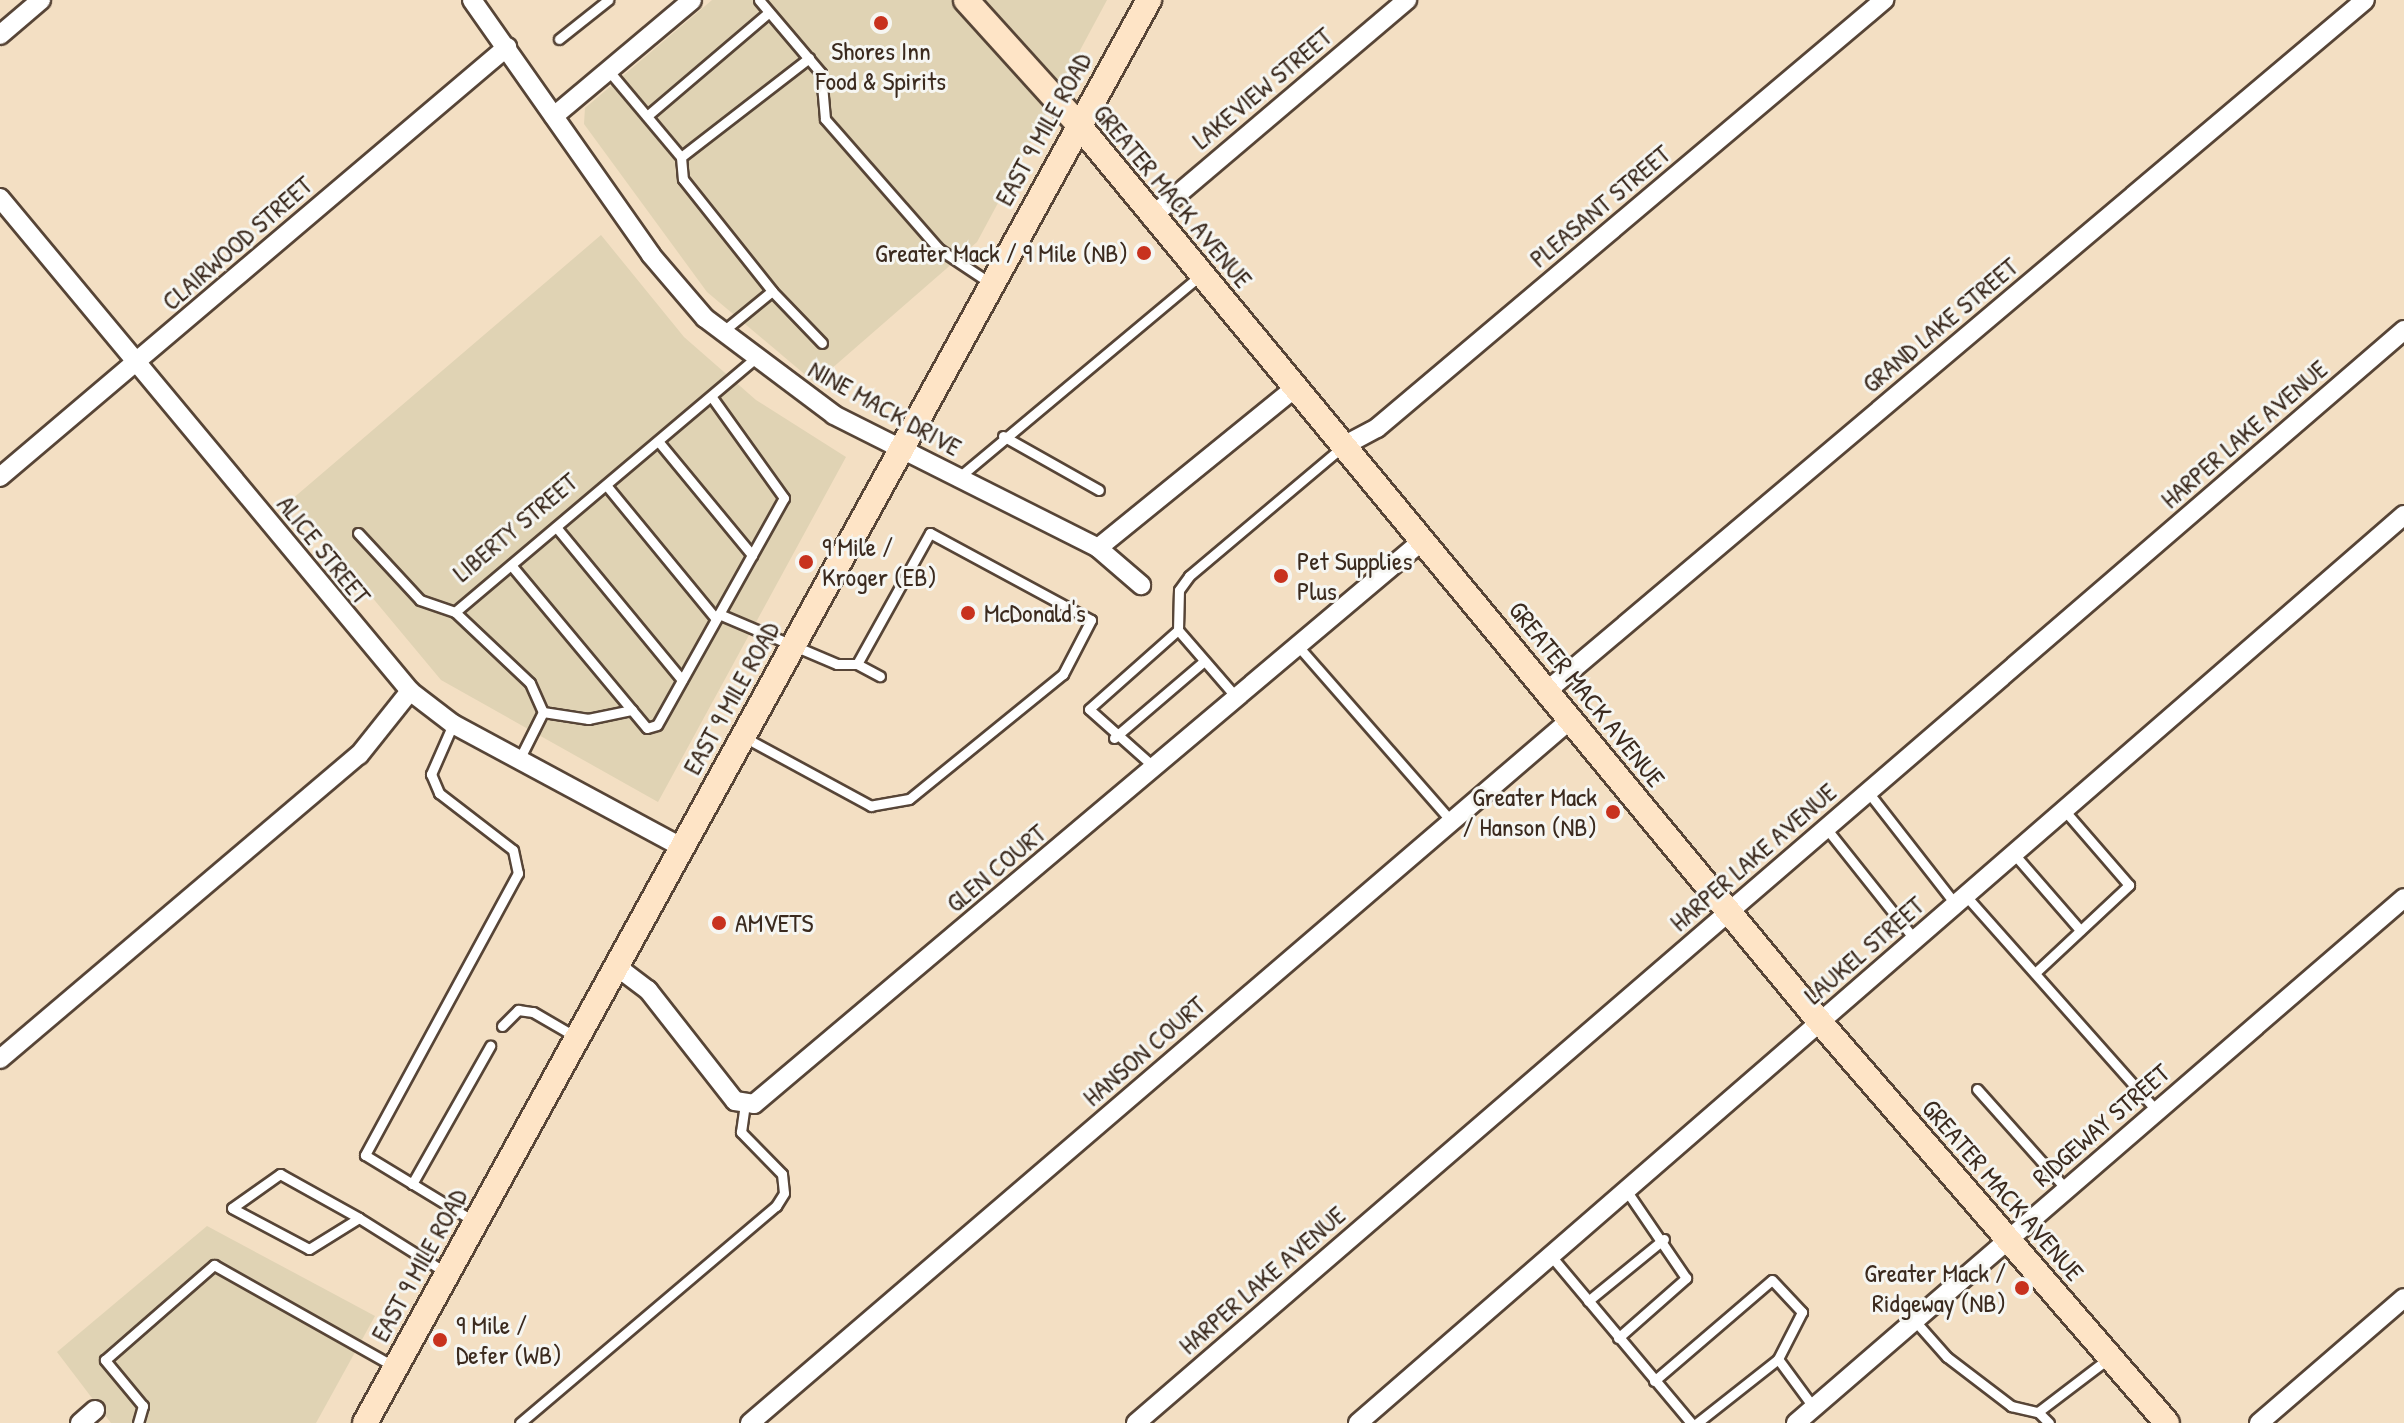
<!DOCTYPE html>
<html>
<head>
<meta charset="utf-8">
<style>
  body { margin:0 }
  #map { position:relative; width:2404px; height:1423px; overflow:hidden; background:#f3dfc3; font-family:"Patrick Hand",sans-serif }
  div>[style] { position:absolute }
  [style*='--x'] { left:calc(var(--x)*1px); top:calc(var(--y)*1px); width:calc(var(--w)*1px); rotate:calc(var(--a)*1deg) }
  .built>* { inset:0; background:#e0d3b4 }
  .roads { filter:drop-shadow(2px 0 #574537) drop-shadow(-2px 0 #574537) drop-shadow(0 2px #574537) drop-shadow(0 -2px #574537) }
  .lane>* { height:9px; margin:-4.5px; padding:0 4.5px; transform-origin:4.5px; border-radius:4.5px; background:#fff }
  .street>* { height:18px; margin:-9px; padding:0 9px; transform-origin:9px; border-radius:9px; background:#fff }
  .secondary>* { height:24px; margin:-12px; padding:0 12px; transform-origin:12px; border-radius:12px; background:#fee4c6 }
  .dots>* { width:22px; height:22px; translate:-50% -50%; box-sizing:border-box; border:4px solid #f6f6f2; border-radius:50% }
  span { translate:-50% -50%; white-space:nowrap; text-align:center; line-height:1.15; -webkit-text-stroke:6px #f6f6f2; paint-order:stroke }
  .poi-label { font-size:26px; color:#3b2a1e }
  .right { translate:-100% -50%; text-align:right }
  .left { translate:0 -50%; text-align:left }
  .street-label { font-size:26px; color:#3b2a1e }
</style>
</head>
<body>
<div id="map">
  <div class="built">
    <div style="clip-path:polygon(712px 0,1107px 0,977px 242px,815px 383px,707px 292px,584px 124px,585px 108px)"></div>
    <div style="clip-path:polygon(601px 235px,684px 337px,756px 400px,846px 457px,658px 802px,441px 680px,291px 500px)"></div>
    <div style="clip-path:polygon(207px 1226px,375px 1316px,316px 1423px,111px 1423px,57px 1352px)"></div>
  </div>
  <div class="roads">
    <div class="lane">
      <div style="--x:759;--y:0;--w:96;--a:49.7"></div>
      <div style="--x:821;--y:73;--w:46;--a:85"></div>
      <div style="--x:825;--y:119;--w:173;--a:48.8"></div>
      <div style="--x:939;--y:249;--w:61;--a:33.7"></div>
      <div style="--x:559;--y:39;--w:63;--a:-38.5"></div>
      <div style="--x:608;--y:70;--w:114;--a:50"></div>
      <div style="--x:681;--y:157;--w:22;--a:85"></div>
      <div style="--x:683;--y:179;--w:143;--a:51.5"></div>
      <div style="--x:772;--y:291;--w:65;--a:140.6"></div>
      <div style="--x:647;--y:116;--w:160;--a:-40.4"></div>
      <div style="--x:681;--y:157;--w:162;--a:-37.7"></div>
      <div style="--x:772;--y:291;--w:72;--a:46.1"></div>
      <div style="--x:1003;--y:436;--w:110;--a:29.4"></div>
      <div style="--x:658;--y:441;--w:148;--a:50.5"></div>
      <div style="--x:958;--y:478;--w:317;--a:-39.9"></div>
      <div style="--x:606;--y:485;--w:173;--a:50.6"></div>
      <div style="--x:556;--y:527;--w:198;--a:50.5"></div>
      <div style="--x:358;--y:533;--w:91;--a:47.2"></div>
      <div style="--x:420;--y:600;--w:37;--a:19"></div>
      <div style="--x:455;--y:612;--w:103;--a:43.4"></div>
      <div style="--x:530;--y:683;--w:32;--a:66"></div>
      <div style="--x:543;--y:712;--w:54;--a:116.6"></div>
      <div style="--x:511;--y:565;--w:212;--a:50.2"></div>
      <div style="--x:647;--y:728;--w:10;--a:-17"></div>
      <div style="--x:657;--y:725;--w:260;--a:-60.8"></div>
      <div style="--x:784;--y:498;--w:125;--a:-125.6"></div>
      <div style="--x:455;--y:612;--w:390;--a:-40.2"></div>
      <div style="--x:719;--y:614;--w:128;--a:23"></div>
      <div style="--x:837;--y:664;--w:20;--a:0"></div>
      <div style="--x:857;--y:664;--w:150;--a:-60.9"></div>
      <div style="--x:930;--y:533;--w:183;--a:28.4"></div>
      <div style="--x:1091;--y:620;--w:61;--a:117.4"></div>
      <div style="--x:1063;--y:674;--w:198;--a:140.9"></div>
      <div style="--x:909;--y:799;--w:39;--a:170"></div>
      <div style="--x:871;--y:806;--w:142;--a:-151.5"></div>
      <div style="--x:1178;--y:630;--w:90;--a:49.1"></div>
      <div style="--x:1298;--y:646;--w:232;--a:48.8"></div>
      <div style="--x:857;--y:664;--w:26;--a:28"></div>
      <div style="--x:543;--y:712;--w:46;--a:8.8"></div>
      <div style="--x:588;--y:719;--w:45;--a:-11.6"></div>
      <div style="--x:453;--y:724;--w:55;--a:113.7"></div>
      <div style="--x:431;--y:774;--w:21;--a:67"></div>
      <div style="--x:439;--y:793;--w:93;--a:37.6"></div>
      <div style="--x:513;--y:850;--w:24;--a:78"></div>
      <div style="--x:518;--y:873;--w:321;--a:118.5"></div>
      <div style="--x:365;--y:1155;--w:129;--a:31.3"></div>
      <div style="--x:1114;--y:738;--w:118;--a:-40.5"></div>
      <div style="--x:1154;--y:767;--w:87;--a:-138.3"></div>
      <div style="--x:1089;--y:709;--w:119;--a:-41.6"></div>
      <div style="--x:1178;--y:630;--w:40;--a:-88.6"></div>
      <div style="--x:1179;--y:590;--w:17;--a:-54"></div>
      <div style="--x:1189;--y:576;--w:200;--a:-40.1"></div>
      <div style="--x:1868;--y:792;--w:143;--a:52.1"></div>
      <div style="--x:1826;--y:828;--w:143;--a:51.5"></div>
      <div style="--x:2014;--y:854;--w:101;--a:49"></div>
      <div style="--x:1966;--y:896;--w:288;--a:48.4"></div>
      <div style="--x:2035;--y:973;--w:129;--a:-43.1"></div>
      <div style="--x:2129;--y:885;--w:99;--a:-130.9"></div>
      <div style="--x:502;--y:1026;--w:23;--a:-45"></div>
      <div style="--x:518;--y:1010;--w:15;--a:8"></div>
      <div style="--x:533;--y:1012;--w:50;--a:30.2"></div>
      <div style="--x:1977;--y:1089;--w:134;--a:48.3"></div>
      <div style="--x:412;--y:1184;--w:159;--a:-60.5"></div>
      <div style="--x:359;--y:1218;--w:59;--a:148.2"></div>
      <div style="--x:309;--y:1249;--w:87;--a:-152"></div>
      <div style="--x:232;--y:1208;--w:59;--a:-35.3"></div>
      <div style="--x:280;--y:1174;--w:90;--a:29.1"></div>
      <div style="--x:359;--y:1218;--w:102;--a:32.1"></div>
      <div style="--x:1551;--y:1256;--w:218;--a:50"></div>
      <div style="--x:1588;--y:1301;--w:98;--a:-39.2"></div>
      <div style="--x:1915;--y:1321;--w:48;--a:48.4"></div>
      <div style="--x:1947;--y:1357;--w:81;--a:37.4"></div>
      <div style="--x:2011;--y:1406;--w:28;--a:13"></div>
      <div style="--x:1618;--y:1338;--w:91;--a:-41.4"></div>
      <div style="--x:1686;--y:1278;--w:107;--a:-124.3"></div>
      <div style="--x:1654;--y:1381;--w:155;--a:-40.6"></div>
      <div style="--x:1772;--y:1280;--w:44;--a:46.8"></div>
      <div style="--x:1802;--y:1312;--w:53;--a:117.1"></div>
      <div style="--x:1778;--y:1359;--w:61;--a:53.7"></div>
      <div style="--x:138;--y:1423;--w:18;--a:-74"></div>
      <div style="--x:143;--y:1406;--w:60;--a:-129.6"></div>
      <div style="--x:105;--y:1360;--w:145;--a:-41.1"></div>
      <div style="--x:214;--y:1265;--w:208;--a:29.4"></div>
      <div style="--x:520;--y:1423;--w:336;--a:-40.3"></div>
      <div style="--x:776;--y:1206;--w:15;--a:-58"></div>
      <div style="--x:784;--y:1193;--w:19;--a:-96"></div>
      <div style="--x:782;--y:1174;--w:59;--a:-134.3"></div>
      <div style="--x:741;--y:1132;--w:27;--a:-82"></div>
      <div style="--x:1697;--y:1423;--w:103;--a:-38.3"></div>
      <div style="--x:2049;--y:1423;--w:16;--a:-135"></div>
      <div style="--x:2038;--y:1412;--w:89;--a:-37.3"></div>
    </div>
    <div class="street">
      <div style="--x:472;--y:0;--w:312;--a:54.9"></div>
      <div style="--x:651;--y:255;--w:83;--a:49.4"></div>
      <div style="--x:705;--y:318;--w:161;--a:36.9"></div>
      <div style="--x:834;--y:415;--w:296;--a:26.7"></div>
      <div style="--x:1098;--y:548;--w:57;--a:40.7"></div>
      <div style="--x:0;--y:35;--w:54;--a:-40.5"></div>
      <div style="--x:554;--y:116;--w:180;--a:-40"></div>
      <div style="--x:0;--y:198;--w:641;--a:50.25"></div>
      <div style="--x:410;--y:691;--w:54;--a:37.5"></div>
      <div style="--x:453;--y:724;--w:259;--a:28.3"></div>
      <div style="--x:1151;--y:217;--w:336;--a:-40.3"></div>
      <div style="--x:1345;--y:445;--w:36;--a:-28"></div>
      <div style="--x:1377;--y:428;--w:664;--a:-40.17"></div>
      <div style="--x:0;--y:477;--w:665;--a:-40.3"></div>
      <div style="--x:1098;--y:548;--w:255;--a:-39.1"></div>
      <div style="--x:1548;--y:690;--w:1069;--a:-40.18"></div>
      <div style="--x:616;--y:966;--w:40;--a:37"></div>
      <div style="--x:648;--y:990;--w:141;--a:51.9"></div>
      <div style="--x:735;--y:1101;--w:19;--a:9"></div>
      <div style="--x:754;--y:1104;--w:875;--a:-40.13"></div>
      <div style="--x:0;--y:1059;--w:470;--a:-40.3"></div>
      <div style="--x:359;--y:755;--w:82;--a:-51.4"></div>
      <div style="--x:80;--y:1423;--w:20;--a:-41"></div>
      <div style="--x:750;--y:1423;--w:1082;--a:-40.61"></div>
      <div style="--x:1136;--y:1423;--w:1674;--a:-40.76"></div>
      <div style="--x:1358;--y:1423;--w:1385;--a:-40.96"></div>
      <div style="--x:1796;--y:1423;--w:803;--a:-40.81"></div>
      <div style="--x:2259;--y:1423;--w:191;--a:-40.8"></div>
    </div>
    <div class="secondary">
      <div style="--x:966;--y:0;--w:166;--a:47.9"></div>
      <div style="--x:1077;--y:123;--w:1166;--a:50.43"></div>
      <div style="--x:1820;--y:1022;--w:530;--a:49.13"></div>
      <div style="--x:365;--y:1423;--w:1625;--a:-61.15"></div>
    </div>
  </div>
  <div class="dots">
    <div style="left:881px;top:23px;background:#c8321e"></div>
    <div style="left:1144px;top:253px;background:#c8321e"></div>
    <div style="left:806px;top:562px;background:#c8321e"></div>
    <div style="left:1281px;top:576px;background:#c8321e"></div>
    <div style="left:968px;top:613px;background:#c8321e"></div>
    <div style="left:1613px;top:812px;background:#c8321e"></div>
    <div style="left:719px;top:923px;background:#c8321e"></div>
    <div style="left:2022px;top:1288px;background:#c8321e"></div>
    <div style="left:440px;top:1340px;background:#c8321e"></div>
  </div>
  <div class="poi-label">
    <span style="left:881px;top:66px">Shores Inn<br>Food &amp; Spirits</span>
    <span class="right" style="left:1128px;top:253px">Greater Mack / 9 Mile (NB)</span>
    <span class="left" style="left:822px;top:562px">9 Mile /<br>Kroger (EB)</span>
    <span class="left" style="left:1297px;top:576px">Pet Supplies<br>Plus</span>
    <span class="left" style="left:984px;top:613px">McDonald's</span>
    <span class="right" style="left:1597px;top:812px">Greater Mack<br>/ Hanson (NB)</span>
    <span class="left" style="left:735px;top:923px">AMVETS</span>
    <span class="right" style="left:2006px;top:1288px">Greater Mack /<br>Ridgeway (NB)</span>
    <span class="left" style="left:456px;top:1340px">9 Mile /<br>Defer (WB)</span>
  </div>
  <div class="street-label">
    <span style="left:1262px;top:88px;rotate:-40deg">LAKEVIEW STREET</span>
    <span style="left:1043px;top:129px;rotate:-61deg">EAST 9 MILE ROAD</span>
    <span style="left:1173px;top:196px;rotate:50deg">GREATER MACK AVENUE</span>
    <span style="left:1600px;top:206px;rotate:-40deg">PLEASANT STREET</span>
    <span style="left:237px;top:243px;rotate:-41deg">CLAIRWOOD STREET</span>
    <span style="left:1940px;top:325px;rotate:-40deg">GRAND LAKE STREET</span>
    <span style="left:885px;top:408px;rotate:29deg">NINE MACK DRIVE</span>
    <span style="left:2244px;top:434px;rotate:-41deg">HARPER LAKE AVENUE</span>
    <span style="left:515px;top:527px;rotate:-40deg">LIBERTY STREET</span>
    <span style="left:324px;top:550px;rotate:51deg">ALICE STREET</span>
    <span style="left:1587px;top:694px;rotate:51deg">GREATER MACK AVENUE</span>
    <span style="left:731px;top:698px;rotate:-61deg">EAST 9 MILE ROAD</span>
    <span style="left:1753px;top:857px;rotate:-41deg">HARPER LAKE AVENUE</span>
    <span style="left:996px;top:868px;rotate:-40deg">GLEN COURT</span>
    <span style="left:1864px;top:950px;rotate:-41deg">LAUKEL STREET</span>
    <span style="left:1144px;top:1051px;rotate:-41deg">HANSON COURT</span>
    <span style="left:2101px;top:1125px;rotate:-41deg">RIDGEWAY STREET</span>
    <span style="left:2003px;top:1190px;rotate:49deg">GREATER MACK AVENUE</span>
    <span style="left:419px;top:1265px;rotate:-61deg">EAST 9 MILE ROAD</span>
    <span style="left:1262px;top:1280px;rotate:-41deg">HARPER LAKE AVENUE</span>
  </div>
</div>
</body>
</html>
